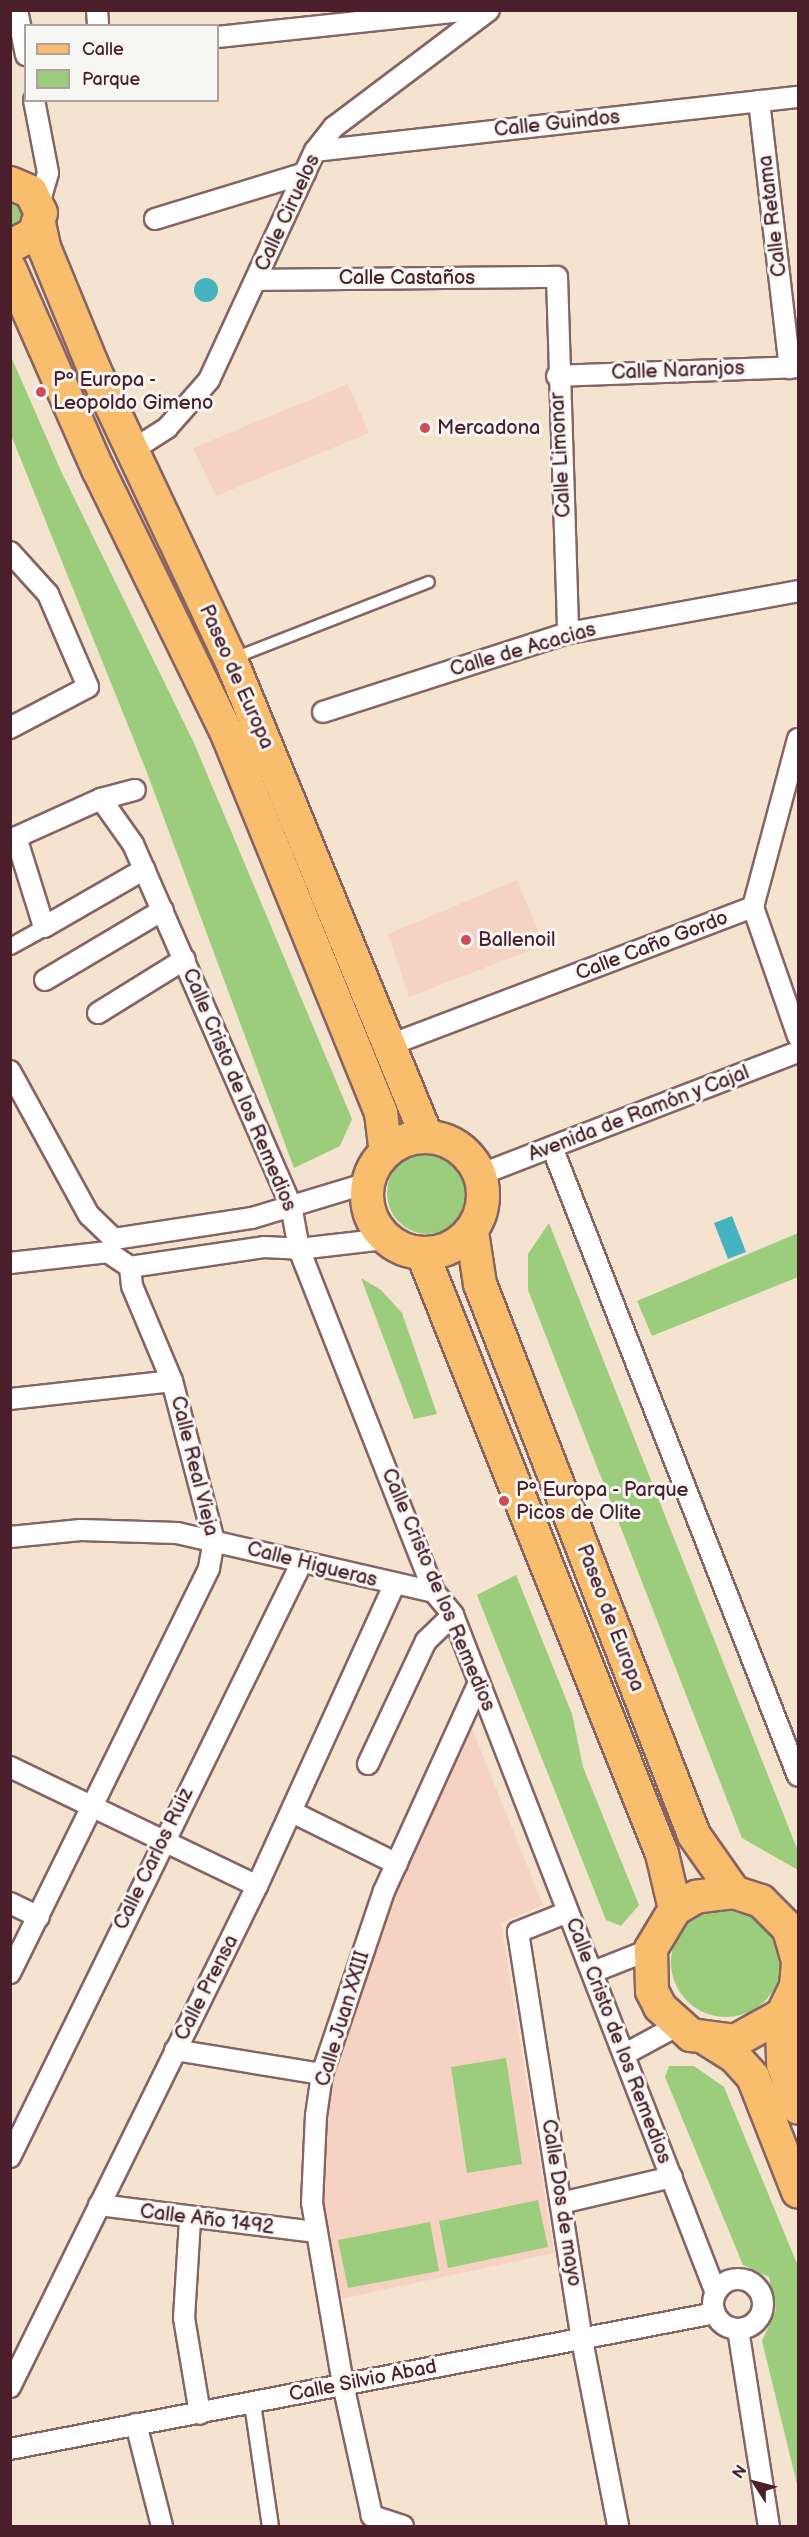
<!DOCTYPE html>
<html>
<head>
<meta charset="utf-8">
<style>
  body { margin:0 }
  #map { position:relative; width:809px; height:2537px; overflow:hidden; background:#f4e3cf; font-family:"Balsamiq Sans",sans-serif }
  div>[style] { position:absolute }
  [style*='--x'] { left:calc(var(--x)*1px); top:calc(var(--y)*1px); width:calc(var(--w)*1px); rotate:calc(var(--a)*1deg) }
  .built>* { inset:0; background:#f6d2c3 }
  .green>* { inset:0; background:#9ccd7c }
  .round { border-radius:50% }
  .water>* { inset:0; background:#46b4c0 }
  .roads { filter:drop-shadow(2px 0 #866464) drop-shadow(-2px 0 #866464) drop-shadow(0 2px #866464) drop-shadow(0 -2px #866464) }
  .service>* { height:10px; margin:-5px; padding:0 5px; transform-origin:5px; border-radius:5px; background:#fff }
  .pedestrian>* { height:15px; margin:-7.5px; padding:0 7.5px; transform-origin:7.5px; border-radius:7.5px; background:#fff }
  .minor>* { height:20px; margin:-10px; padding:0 10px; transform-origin:10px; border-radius:10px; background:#fff }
  .minor>.ring { margin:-10px; padding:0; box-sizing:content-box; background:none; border:20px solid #fff; border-radius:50% }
  .primary>* { height:32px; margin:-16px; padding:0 16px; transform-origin:16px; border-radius:16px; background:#f9be6d }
  .primary>.ring { margin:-16px; padding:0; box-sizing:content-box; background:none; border:32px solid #f9be6d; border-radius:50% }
  .dots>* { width:16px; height:16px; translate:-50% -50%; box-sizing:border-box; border:3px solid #f6f6f2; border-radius:50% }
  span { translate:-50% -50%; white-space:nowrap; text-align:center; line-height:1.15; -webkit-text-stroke:6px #f6f6f2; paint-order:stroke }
  .street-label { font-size:20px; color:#4a1f2b }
  .poi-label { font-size:20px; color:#4a1f2b }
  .left { translate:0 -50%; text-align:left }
  .frame { position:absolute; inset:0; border:12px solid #4a1f2b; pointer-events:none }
  .legend { position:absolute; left:24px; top:24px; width:195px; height:78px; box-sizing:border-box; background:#f6f6f2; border:2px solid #b1a0a2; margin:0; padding:8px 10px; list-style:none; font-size:18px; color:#4a1f2b }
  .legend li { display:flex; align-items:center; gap:12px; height:30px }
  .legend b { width:30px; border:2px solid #b1a0a2 }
  .north { position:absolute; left:725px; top:2453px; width:60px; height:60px; -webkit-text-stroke:4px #f6f6f2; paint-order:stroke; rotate:306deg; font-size:16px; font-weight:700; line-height:24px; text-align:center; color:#4a1f2b }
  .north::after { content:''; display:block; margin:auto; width:21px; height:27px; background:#4a1f2b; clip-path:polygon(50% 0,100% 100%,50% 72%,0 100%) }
</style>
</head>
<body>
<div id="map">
  <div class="built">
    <div style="clip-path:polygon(348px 384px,369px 433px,216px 496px,193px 448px)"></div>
    <div style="clip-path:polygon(517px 880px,544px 945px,409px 997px,388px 934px)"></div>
    <div style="clip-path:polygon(471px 1726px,543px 1905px,501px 1923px,554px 2253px,341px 2299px,318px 2200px,331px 2073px,403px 1871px)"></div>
  </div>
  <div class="green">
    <div style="clip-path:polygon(10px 198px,20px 201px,26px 220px,11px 231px)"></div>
    <div style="clip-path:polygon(10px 354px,61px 471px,194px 743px,352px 1119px,340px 1146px,294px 1168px,146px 770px,11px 435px)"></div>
    <div class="round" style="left:387px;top:1152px;width:82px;height:82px"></div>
    <div style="clip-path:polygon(549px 1223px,798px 1851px,798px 1870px,742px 1838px,528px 1290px,528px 1254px)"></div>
    <div style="clip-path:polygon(798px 1233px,798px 1277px,652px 1336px,637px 1301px)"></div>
    <div style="clip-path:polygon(361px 1278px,381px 1290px,402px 1313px,437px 1414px,414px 1419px)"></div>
    <div style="clip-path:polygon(516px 1575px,572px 1714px,583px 1767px,639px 1905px,621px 1926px,606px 1920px,477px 1595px)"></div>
    <div class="round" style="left:671px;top:1907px;width:110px;height:110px"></div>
    <div style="clip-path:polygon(506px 2058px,522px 2164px,467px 2173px,451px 2067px)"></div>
    <div style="clip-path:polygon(669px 2066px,694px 2066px,724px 2087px,798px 2266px,798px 2488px,762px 2341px,776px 2310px,769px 2277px,743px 2265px,665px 2077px)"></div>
    <div style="clip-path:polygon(538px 2200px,548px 2247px,448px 2268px,439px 2221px)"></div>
    <div style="clip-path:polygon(430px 2222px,439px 2271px,348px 2288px,338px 2240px)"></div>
  </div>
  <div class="water">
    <div class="round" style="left:194px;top:278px;width:24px;height:24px"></div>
    <div style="clip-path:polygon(732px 1216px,746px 1252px,728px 1259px,714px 1223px)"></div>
  </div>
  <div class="roads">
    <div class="service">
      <div style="--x:234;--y:658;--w:209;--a:-21.3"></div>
    </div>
    <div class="pedestrian">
      <div style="--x:10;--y:946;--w:39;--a:-29"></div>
      <div style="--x:252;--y:2403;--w:124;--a:81.7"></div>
    </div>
    <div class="minor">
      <div style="--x:17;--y:10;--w:46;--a:78.7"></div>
      <div style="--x:97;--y:10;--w:16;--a:86"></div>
      <div style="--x:218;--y:37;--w:254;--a:-6.1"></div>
      <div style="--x:34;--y:100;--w:74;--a:79.1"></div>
      <div style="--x:48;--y:173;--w:32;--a:106"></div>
      <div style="--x:759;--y:101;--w:269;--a:83.4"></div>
      <div style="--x:315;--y:151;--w:486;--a:-6.4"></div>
      <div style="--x:155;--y:219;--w:157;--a:-17"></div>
      <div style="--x:258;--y:280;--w:299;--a:-0.6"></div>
      <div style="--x:557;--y:277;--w:356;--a:88.2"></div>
      <div style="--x:557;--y:376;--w:241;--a:-2.1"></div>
      <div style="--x:131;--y:451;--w:43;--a:-32.6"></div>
      <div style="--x:167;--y:428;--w:64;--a:-48.8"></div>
      <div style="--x:209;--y:380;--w:252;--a:-65.2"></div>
      <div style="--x:315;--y:151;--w:31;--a:-52"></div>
      <div style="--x:334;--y:127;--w:194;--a:-37"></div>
      <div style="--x:10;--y:552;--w:57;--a:47.9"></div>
      <div style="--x:48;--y:594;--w:101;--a:66.7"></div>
      <div style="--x:88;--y:687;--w:88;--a:152.3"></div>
      <div style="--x:323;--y:712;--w:257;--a:-17.9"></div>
      <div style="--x:568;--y:633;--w:234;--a:-10.3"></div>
      <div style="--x:101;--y:799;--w:55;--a:54.6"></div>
      <div style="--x:133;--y:844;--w:394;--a:66.4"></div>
      <div style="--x:291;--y:1205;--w:45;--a:79.7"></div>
      <div style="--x:299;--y:1249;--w:369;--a:68.5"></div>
      <div style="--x:434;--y:1592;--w:30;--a:50"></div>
      <div style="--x:453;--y:1615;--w:727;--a:68.8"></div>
      <div style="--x:16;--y:837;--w:94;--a:72.7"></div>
      <div style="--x:44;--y:927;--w:116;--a:-29.9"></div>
      <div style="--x:10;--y:840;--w:100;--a:-24.3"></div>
      <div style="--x:101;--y:799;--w:35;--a:-15"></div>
      <div style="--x:753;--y:907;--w:174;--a:-75"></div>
      <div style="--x:753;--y:907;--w:137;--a:70.8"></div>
      <div style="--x:45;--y:980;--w:137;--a:-30.7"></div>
      <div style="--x:98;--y:1013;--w:102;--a:-31.8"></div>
      <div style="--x:387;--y:1046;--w:392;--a:-20.8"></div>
      <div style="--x:10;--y:1071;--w:164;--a:61.3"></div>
      <div style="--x:89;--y:1215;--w:35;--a:44"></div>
      <div style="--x:552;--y:1147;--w:675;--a:68.64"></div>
      <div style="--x:479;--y:1175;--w:342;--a:-21.1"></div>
      <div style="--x:114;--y:1239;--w:140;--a:-8.7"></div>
      <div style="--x:252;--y:1218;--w:121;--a:-16.8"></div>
      <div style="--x:10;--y:1263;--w:99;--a:-6.4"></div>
      <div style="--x:130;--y:1267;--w:135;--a:-8.5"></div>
      <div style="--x:264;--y:1247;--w:35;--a:3"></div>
      <div style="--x:299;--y:1249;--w:88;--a:-6.6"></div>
      <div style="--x:10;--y:1399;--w:163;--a:-6.3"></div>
      <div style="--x:10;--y:1537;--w:71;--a:-5.6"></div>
      <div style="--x:81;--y:1530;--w:96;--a:1.8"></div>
      <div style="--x:177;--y:1533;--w:264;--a:12.9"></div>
      <div style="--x:368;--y:1764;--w:136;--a:-64.8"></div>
      <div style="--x:426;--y:1641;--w:37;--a:-44"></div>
      <div style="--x:10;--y:1767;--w:274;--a:25.7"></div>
      <div style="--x:292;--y:1812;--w:117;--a:26.3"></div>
      <div style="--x:10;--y:1903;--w:32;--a:26"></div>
      <div style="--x:568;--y:1912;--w:54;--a:158.2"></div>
      <div style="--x:518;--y:1932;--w:413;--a:81.1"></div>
      <div style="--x:582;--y:2340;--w:189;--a:79"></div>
      <div style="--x:593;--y:1972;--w:62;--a:-21.6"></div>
      <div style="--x:10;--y:1973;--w:451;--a:-63.8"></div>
      <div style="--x:209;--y:1568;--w:27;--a:-80"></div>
      <div style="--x:214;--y:1541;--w:165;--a:-104.7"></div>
      <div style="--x:172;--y:1381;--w:103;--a:-112.8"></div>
      <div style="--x:132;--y:1286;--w:19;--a:-96"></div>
      <div style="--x:130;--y:1267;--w:27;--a:-146"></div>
      <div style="--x:175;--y:2050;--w:149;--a:9.3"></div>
      <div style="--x:625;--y:2054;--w:59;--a:-28.3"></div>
      <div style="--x:10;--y:2157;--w:661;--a:-63.86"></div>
      <div style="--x:561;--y:2203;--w:114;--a:-13.2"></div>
      <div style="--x:99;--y:2205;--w:219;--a:7.1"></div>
      <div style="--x:190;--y:2220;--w:98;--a:93.5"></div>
      <div style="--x:184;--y:2318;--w:97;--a:80.5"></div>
      <div class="ring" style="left:713px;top:2279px;width:30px;height:30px"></div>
      <div style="--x:738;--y:2329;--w:199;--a:81.1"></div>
      <div style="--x:10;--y:2387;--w:559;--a:-63.76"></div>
      <div style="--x:257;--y:1886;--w:331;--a:-65.5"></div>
      <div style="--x:136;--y:2424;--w:105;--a:75.7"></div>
      <div style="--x:10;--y:2449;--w:718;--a:-10.92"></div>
      <div style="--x:403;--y:2526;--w:33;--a:-162"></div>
      <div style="--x:372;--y:2516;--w:135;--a:-102.4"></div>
      <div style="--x:343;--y:2384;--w:184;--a:-99.7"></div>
      <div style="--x:312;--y:2203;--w:87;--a:-87.4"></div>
      <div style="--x:316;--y:2116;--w:42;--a:-81.9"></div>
      <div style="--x:322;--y:2074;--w:193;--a:-71.3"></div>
      <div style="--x:384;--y:1891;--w:229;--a:-65.5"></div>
    </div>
    <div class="primary">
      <div style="--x:10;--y:183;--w:23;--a:23"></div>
      <div style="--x:31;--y:192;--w:23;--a:65"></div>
      <div style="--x:41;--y:213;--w:22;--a:108"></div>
      <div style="--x:34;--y:234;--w:27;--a:153"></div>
      <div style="--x:39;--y:223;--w:25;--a:78"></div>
      <div style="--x:44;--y:247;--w:132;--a:67.7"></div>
      <div style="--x:94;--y:369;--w:322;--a:64.8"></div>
      <div style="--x:231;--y:660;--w:513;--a:67.68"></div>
      <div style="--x:10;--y:269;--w:219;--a:66.3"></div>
      <div style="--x:98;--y:469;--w:297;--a:64"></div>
      <div style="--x:228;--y:736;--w:407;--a:67.9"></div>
      <div style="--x:381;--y:1113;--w:38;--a:83"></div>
      <div class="ring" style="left:367px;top:1137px;width:84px;height:84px"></div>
      <div style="--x:472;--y:1232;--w:53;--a:81.3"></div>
      <div style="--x:480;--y:1284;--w:591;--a:68.77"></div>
      <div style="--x:694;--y:1835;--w:70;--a:54.9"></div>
      <div style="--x:423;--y:1255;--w:645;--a:68.25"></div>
      <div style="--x:662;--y:1854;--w:57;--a:76.7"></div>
      <div style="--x:798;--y:1961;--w:33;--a:-106"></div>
      <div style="--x:789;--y:1929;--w:40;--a:-135"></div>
      <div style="--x:761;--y:1901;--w:28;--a:-162"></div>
      <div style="--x:734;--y:1892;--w:38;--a:173"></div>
      <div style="--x:696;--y:1897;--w:24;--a:150"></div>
      <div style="--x:675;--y:1909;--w:47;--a:121"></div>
      <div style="--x:651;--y:1949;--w:42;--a:88.6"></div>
      <div style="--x:652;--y:1991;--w:18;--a:63"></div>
      <div style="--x:660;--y:2007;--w:42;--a:42.1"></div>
      <div style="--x:691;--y:2035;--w:44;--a:7.8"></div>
      <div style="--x:735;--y:2041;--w:54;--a:-29"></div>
      <div style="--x:782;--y:2015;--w:32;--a:-64"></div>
      <div style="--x:796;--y:1986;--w:25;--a:-85"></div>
      <div style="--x:782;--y:2015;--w:49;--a:88.8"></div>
      <div style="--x:783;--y:2064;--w:46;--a:71.2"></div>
      <div style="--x:708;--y:2040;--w:32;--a:32"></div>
      <div style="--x:735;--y:2057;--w:27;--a:48"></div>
      <div style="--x:753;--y:2077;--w:123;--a:68.6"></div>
    </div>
  </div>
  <div class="dots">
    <div style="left:41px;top:392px;background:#d1495b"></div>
    <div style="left:425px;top:428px;background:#d1495b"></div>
    <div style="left:466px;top:940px;background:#d1495b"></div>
    <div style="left:504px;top:1501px;background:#d1495b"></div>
  </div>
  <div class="street-label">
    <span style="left:557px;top:124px;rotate:-6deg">Calle Guindos</span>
    <span style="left:288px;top:213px;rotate:-65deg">Calle Ciruelos</span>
    <span style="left:773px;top:216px;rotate:-97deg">Calle Retama</span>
    <span style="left:407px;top:278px">Calle Castaños</span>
    <span style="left:678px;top:371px;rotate:-2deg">Calle Naranjos</span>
    <span style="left:561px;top:455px;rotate:-93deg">Calle Limonar</span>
    <span style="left:523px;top:650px;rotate:-16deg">Calle de Acacias</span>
    <span style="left:236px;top:677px;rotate:66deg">Paseo de Europa</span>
    <span style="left:652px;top:946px;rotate:-21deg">Calle Caño Gordo</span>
    <span style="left:239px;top:1090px;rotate:67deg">Calle Cristo de los Remedios</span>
    <span style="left:639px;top:1114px;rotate:-21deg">Avenida de Ramón y Cajal</span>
    <span style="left:194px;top:1466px;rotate:76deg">Calle Real Vieja</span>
    <span style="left:312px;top:1565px;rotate:14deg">Calle Higueras</span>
    <span style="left:438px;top:1590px;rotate:67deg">Calle Cristo de los Remedios</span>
    <span style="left:610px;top:1618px;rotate:69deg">Paseo de Europa</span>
    <span style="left:154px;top:1859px;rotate:-64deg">Calle Carlos Ruiz</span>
    <span style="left:207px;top:1988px;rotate:-63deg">Calle Prensa</span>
    <span style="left:343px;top:2019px;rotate:-73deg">Calle Juan XXIII</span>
    <span style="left:618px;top:2041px;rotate:69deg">Calle Cristo de los Remedios</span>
    <span style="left:561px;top:2203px;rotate:81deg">Calle Dos de mayo</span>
    <span style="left:207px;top:2220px;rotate:7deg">Calle Año 1492</span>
    <span style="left:363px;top:2381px;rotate:-11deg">Calle Silvio Abad</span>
  </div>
  <div class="poi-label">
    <span class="left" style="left:53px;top:392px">Pº Europa -<br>Leopoldo Gimeno</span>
    <span class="left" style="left:437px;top:428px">Mercadona</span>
    <span class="left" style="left:478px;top:940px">Ballenoil</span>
    <span class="left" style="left:516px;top:1502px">Pº Europa - Parque<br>Picos de Olite</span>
  </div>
  <div class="frame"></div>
  <ul class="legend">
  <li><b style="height:8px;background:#f9be6d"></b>Calle</li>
  <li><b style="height:16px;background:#9ccd7c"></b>Parque</li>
  </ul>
  <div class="north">N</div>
</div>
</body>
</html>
